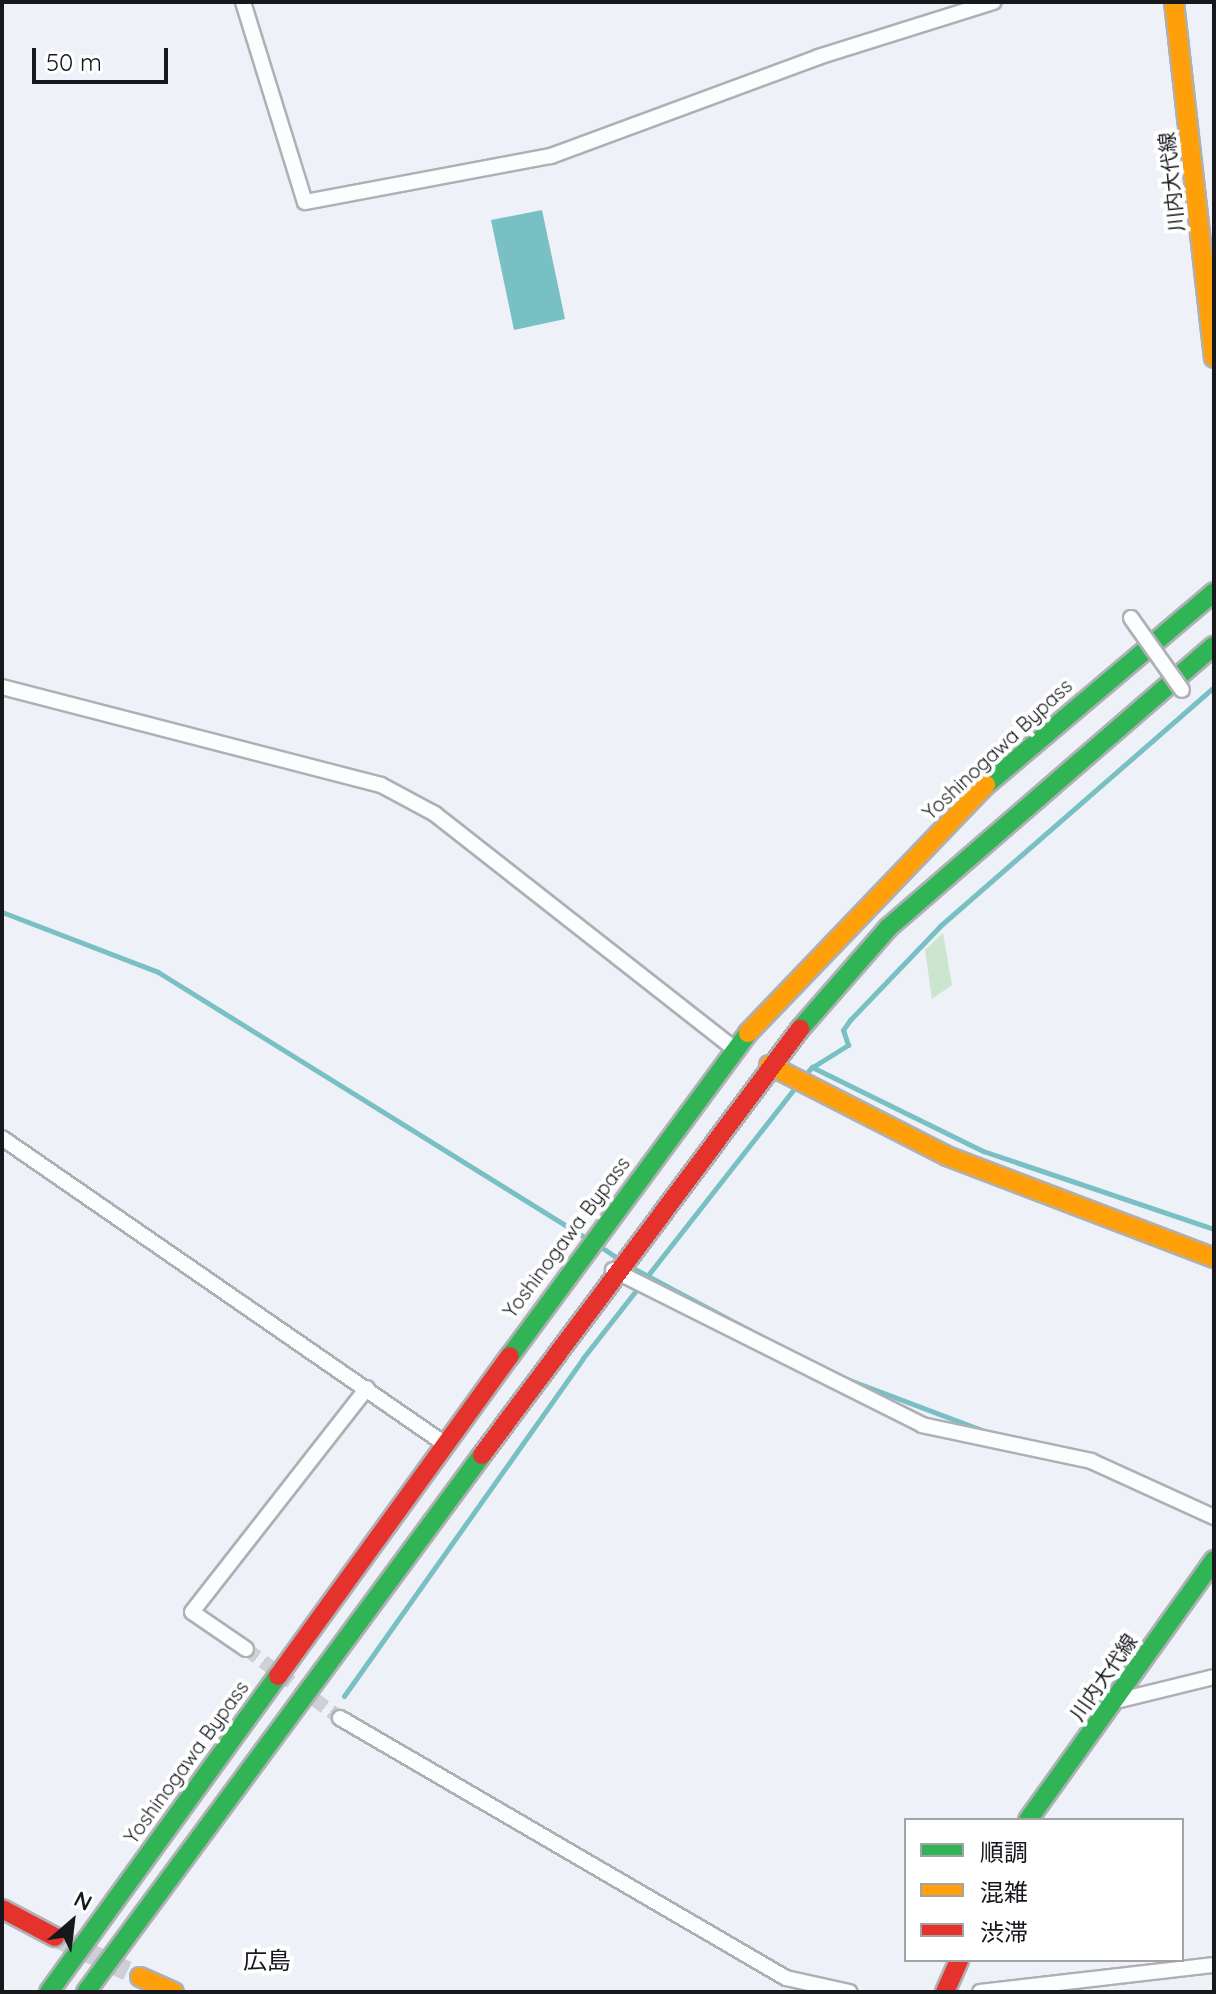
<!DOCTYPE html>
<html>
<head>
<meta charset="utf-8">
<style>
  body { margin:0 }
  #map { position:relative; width:1216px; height:1994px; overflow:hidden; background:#eef1f7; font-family:Quicksand,"Noto Sans JP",sans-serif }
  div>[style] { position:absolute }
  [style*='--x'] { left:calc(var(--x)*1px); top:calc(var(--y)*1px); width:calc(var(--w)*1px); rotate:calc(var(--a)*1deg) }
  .green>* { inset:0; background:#cbe5ce }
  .water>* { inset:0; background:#79c0c4 }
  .stream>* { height:5px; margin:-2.5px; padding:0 2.5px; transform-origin:2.5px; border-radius:2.5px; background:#79c0c4 }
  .street-tunnel>* { height:14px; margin-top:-7px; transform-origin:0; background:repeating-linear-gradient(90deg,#ced0d6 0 14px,transparent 0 21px) }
  .secondary-tunnel>* { height:20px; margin-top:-10px; transform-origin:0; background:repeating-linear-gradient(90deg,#ced0d6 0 20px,transparent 0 30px) }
  .roads { filter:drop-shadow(2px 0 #aeb0b4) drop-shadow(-2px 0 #aeb0b4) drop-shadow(0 2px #aeb0b4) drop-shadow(0 -2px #aeb0b4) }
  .street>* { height:14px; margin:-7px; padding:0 7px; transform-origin:7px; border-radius:7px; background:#fcfdfe }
  .fast>* { height:18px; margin:-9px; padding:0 9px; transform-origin:9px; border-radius:9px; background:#30b455 }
  .slow>* { height:18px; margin:-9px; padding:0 9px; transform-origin:9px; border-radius:9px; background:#ff9f0a }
  .jam>* { height:18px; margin:-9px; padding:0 9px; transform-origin:9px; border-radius:9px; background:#e5322d }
  .bridges { filter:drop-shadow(2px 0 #aeb0b4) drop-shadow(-2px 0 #aeb0b4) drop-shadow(0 2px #aeb0b4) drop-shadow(0 -2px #aeb0b4) }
  .street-bridge>* { height:14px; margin:-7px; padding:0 7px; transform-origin:7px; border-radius:7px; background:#fcfdfe }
  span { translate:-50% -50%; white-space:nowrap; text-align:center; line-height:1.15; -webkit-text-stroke:8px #fff; paint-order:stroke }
  .street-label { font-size:20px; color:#16181c }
  .quarter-label { font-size:24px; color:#16181c }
  .frame { position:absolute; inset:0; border:4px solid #16181c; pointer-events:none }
  .legend { position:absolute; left:904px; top:1818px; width:280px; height:144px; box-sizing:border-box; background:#fff; border:2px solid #a2a3a4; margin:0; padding:10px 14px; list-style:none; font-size:24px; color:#16181c }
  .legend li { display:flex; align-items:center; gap:16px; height:40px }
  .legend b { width:40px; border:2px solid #a2a3a4 }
  .north { position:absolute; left:32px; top:1882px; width:80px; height:80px; -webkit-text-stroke:6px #fff; paint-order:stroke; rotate:28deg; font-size:22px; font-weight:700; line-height:32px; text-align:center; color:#16181c }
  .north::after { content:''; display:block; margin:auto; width:28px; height:36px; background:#16181c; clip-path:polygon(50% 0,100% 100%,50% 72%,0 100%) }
  .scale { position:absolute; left:32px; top:48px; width:136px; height:36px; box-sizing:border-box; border:4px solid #16181c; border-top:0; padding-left:10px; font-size:24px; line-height:28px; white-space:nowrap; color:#16181c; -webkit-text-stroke:6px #fff; paint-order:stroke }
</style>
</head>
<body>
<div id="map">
  <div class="green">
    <div style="clip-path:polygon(943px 933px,952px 985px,932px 999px,925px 950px)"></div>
  </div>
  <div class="water">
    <div style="clip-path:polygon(542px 210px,565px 319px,514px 330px,491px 220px)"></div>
  </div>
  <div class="stream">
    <div style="--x:2;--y:912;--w:167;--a:21"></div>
    <div style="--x:158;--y:972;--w:504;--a:31.86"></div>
    <div style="--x:811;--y:1068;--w:44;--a:-31.9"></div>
    <div style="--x:848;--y:1045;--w:16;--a:-108"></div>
    <div style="--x:843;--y:1030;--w:12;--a:-55"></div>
    <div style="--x:850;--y:1020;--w:130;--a:-46.2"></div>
    <div style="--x:940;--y:926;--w:364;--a:-41.1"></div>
    <div style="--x:805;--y:1075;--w:11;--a:-49"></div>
    <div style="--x:812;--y:1067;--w:191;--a:26.2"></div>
    <div style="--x:983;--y:1151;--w:244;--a:18.7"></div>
    <div style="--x:598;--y:1245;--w:22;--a:34"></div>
    <div style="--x:631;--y:1267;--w:146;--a:28.1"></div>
    <div style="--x:844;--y:1378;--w:158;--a:20.7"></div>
    <div style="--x:344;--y:1696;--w:414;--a:-54.7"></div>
    <div style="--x:583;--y:1358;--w:345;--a:-51.9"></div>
  </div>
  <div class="street-tunnel">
    <div style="--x:246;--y:1649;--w:117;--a:36.3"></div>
  </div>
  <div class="secondary-tunnel">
    <div style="--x:55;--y:1937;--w:94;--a:25.2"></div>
  </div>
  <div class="roads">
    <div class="street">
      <div style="--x:243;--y:2;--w:209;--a:72.8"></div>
      <div style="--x:305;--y:202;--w:250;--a:-10.6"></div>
      <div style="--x:551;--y:156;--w:285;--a:-20.3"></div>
      <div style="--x:818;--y:57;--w:184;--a:-17.4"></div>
      <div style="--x:2;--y:687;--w:391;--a:14.5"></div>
      <div style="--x:381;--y:785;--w:61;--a:28.2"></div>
      <div style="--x:435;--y:814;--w:379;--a:38.1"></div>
      <div style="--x:2;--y:1138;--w:535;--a:34.64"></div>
      <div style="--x:613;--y:1270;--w:346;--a:26.6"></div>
      <div style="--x:922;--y:1425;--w:173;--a:12"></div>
      <div style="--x:1091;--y:1461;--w:135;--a:24.5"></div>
      <div style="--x:246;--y:1649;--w:65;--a:-145.6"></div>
      <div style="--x:192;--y:1612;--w:284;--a:-52"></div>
      <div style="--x:1112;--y:1702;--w:105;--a:-13.8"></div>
      <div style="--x:340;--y:1718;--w:516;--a:30.24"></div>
      <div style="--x:786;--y:1978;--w:65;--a:12.5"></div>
      <div style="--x:980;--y:1992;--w:236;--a:-6.6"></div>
    </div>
    <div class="fast">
      <div style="--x:986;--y:785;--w:299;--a:-40.2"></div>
      <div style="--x:800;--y:1029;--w:134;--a:-48.9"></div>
      <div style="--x:888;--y:928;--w:431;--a:-40.9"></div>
      <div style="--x:510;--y:1356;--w:401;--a:-53.6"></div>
      <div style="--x:1028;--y:1820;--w:320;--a:-54.4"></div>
      <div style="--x:49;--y:1992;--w:390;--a:-54.1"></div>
      <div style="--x:86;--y:1992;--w:667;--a:-53.59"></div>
    </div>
    <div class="slow">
      <div style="--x:1174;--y:2;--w:358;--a:83.6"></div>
      <div style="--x:748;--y:1033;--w:344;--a:-46.2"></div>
      <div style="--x:769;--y:1065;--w:200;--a:27.1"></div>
      <div style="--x:947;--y:1156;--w:286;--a:20.9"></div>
      <div style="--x:140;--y:1977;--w:37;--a:24"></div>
    </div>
    <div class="jam">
      <div style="--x:482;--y:1455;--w:532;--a:-53.26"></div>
      <div style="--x:278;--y:1676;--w:395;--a:-54.1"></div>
      <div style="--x:2;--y:1909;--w:60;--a:27.8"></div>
      <div style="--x:945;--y:1992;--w:35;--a:-66"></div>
    </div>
  </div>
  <div class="bridges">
    <div class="street-bridge">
      <div style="--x:1131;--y:618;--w:88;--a:54.7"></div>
    </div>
  </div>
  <div class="street-label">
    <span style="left:1171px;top:182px;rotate:-96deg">川内大代線</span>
    <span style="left:997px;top:749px;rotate:-43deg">Yoshinogawa Bypass</span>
    <span style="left:566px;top:1237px;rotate:-53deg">Yoshinogawa Bypass</span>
    <span style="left:1103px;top:1677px;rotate:-55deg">川内大代線</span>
    <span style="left:186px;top:1762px;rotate:-54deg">Yoshinogawa Bypass</span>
  </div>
  <div class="quarter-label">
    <span style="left:267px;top:1961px">広島</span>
  </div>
  <div class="frame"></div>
  <ul class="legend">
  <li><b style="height:10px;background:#30b455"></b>順調</li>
  <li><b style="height:10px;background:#ff9f0a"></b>混雑</li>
  <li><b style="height:10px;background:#e5322d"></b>渋滞</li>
  </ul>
  <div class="north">N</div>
  <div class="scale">50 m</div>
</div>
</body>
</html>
